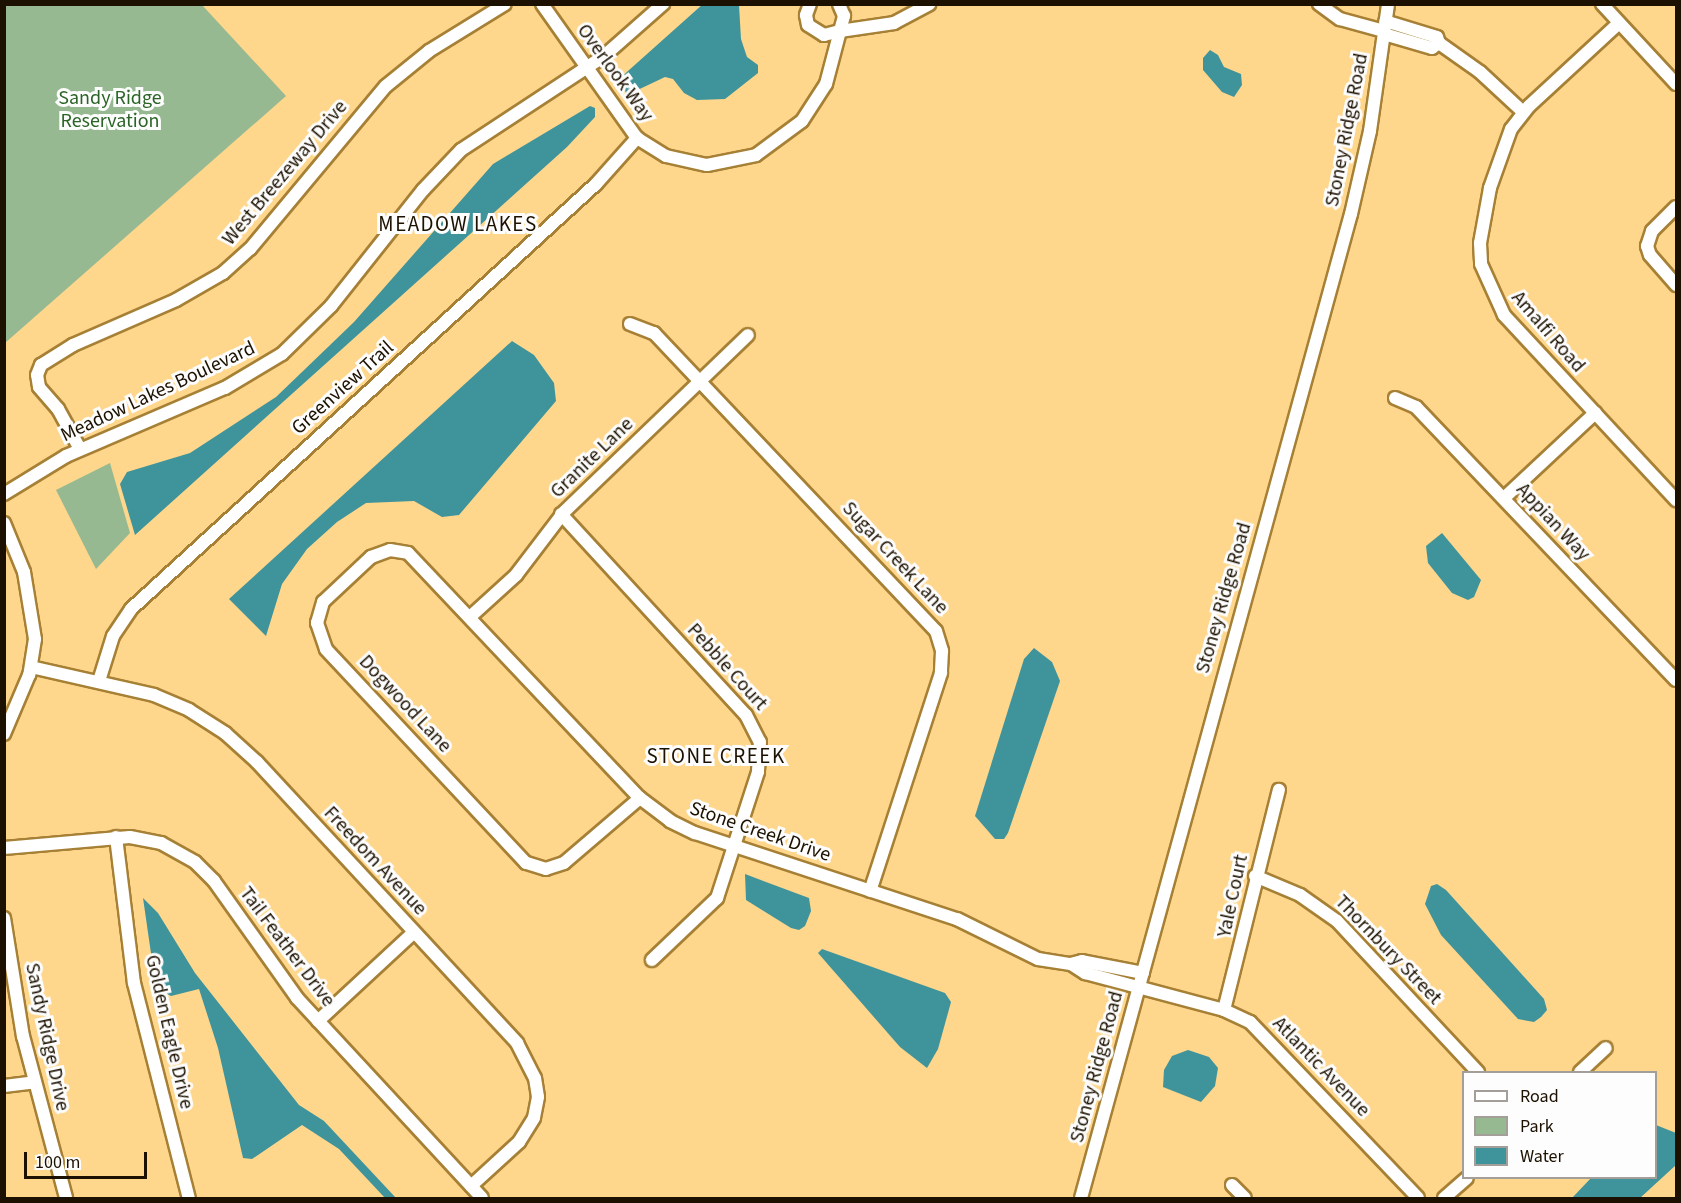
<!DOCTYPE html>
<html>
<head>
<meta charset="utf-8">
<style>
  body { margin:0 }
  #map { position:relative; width:1681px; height:1203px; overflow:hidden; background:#fed68c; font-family:"Source Sans 3",sans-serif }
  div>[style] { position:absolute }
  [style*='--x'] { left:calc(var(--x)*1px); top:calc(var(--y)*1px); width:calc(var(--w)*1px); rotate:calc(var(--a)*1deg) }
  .green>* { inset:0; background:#96b992 }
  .water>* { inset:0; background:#3f949b }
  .roads { filter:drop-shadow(2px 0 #a68035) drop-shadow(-2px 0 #a68035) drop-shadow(0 2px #a68035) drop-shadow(0 -2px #a68035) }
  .minor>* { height:12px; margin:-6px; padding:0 6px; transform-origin:6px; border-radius:6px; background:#fff }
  span { translate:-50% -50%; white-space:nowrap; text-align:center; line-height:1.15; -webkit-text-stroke:6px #fdfdfd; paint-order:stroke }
  .street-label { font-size:20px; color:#1c1100 }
  .park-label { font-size:20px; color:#2b6426 }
  .neighbourhood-label { font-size:21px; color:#1c1100; letter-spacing:1.5px }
  .frame { position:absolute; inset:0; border:6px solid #1c1100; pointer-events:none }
  .legend { position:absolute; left:1462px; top:1071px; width:195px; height:108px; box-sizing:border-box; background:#fdfdfd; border:2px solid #a39f98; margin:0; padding:8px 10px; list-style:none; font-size:18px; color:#1c1100 }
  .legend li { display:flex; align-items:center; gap:12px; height:30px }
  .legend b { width:30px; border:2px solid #a39f98 }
  .scale { position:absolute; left:24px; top:1152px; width:123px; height:27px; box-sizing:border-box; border:3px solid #1c1100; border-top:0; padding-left:8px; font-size:18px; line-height:21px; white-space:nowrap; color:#1c1100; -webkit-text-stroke:4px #fdfdfd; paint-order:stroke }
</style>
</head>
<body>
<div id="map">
  <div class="green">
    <div style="clip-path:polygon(5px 4px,202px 5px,286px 96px,5px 343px)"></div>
    <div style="clip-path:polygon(110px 463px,130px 533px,96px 569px,56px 490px)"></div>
  </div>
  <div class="water">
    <div style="clip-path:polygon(703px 4px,739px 5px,741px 39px,747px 57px,758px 65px,758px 73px,725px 99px,697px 100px,684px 93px,673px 79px,665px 77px,627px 95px,619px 79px)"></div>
    <div style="clip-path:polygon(1210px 50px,1218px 55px,1224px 67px,1241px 74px,1242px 85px,1234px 97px,1222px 92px,1203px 70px,1203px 58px)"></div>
    <div style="clip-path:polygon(590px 106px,595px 108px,595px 117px,567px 147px,135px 535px,120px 484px,127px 472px,190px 453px,276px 397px,354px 322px,493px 164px)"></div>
    <div style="clip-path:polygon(512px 341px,534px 355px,554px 383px,556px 401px,459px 515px,442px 517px,414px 501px,366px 503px,337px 522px,307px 549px,282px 584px,266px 636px,229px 599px)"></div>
    <div style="clip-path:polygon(1442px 533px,1481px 580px,1474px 597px,1468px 600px,1452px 593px,1428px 563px,1426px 546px)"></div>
    <div style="clip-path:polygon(1034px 648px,1052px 662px,1060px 681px,1008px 833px,1004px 839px,995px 839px,975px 816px,1024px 659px)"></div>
    <div style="clip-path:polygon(745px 874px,809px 898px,811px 911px,805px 926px,799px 930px,791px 928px,746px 900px)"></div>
    <div style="clip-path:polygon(1437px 884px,1446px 890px,1544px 999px,1547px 1010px,1541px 1017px,1534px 1022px,1518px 1019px,1441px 935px,1425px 904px,1431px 886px)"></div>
    <div style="clip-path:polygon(143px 898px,158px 913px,195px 973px,299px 1105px,324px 1121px,396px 1198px,385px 1198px,339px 1149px,302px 1125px,252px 1159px,243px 1158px,218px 1048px,199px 989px,171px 996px,156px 988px)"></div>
    <div style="clip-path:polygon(822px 949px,945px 993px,951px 1002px,938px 1049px,927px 1068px,900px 1047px,818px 953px)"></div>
    <div style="clip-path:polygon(1188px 1050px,1209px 1057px,1218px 1068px,1215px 1086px,1201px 1102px,1163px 1087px,1164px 1070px,1172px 1056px)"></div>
    <div style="clip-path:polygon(1656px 1125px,1676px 1133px,1676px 1165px,1640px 1198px,1572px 1198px,1591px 1178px,1656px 1178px)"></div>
  </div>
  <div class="roads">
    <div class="minor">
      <div style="--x:542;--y:4;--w:164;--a:54.7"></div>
      <div style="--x:637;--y:138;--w:34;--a:32"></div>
      <div style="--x:666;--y:156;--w:42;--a:12.4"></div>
      <div style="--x:707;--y:165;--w:50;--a:-11.5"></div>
      <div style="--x:756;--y:155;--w:57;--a:-36.5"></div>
      <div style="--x:802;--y:121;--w:44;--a:-57"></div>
      <div style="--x:826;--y:84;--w:55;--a:-75.2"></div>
      <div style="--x:840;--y:31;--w:55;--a:-8.4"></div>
      <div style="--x:894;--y:23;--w:40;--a:-28"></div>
      <div style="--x:810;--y:4;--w:12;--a:110"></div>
      <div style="--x:806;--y:15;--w:10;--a:79"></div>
      <div style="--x:808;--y:25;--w:19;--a:32"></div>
      <div style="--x:824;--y:35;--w:16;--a:-14"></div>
      <div style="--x:840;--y:31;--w:16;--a:-75"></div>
      <div style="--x:844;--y:16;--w:13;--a:-113"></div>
      <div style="--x:1319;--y:4;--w:26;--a:36"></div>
      <div style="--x:1340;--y:19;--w:46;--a:15.3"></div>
      <div style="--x:1602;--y:4;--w:109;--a:47.2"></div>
      <div style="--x:1619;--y:23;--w:122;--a:137.3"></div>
      <div style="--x:1529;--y:106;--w:29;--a:128"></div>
      <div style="--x:1511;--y:129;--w:63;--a:109.6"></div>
      <div style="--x:1490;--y:188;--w:56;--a:100.3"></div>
      <div style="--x:1480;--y:243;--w:21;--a:87"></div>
      <div style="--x:1481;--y:264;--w:56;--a:65.7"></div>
      <div style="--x:1504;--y:315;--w:253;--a:47.1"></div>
      <div style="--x:1384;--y:34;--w:50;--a:16.3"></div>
      <div style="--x:1432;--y:48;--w:9;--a:-36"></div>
      <div style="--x:1439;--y:43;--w:6;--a:-108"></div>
      <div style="--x:1437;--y:37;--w:54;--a:-162.9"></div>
      <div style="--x:1439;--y:43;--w:50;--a:35.3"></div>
      <div style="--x:1480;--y:72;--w:59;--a:42.9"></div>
      <div style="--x:1676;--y:207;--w:34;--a:135"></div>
      <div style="--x:1652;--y:231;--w:16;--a:108"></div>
      <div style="--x:1647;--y:246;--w:9;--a:72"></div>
      <div style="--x:1650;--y:255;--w:40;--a:49"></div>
      <div style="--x:630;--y:324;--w:26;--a:21"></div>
      <div style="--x:654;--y:333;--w:410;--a:46.6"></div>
      <div style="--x:936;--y:631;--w:21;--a:73"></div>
      <div style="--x:942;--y:651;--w:22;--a:93"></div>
      <div style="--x:941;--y:673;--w:229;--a:108"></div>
      <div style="--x:1395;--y:398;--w:23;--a:23"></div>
      <div style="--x:1416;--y:407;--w:377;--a:46.4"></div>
      <div style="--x:80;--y:449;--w:46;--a:-118.8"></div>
      <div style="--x:58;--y:409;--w:29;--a:-131"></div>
      <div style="--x:39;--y:387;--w:12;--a:-99"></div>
      <div style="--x:37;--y:375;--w:11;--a:-68"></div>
      <div style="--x:41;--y:365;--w:38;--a:-32"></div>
      <div style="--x:73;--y:345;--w:112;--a:-23.6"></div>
      <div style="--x:176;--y:300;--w:54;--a:-29.9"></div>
      <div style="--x:223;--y:273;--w:36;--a:-42"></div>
      <div style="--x:250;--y:249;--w:212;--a:-50.2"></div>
      <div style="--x:386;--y:86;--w:55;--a:-39.1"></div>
      <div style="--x:429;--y:51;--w:89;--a:-31.7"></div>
      <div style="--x:4;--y:494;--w:73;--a:-31.5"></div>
      <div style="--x:66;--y:456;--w:173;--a:-23.2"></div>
      <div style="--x:225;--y:388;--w:66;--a:-30.8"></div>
      <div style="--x:282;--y:354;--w:69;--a:-44.4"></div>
      <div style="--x:331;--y:306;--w:148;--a:-51.6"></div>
      <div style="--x:423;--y:190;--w:55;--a:-46.5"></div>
      <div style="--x:461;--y:150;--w:171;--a:-33.3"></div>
      <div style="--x:604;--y:56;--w:79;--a:-41.4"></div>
      <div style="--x:1504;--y:498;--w:125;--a:-43"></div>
      <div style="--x:561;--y:514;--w:273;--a:47.4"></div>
      <div style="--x:746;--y:715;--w:30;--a:63"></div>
      <div style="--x:760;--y:742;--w:30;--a:94"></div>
      <div style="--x:758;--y:772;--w:133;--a:108"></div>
      <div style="--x:717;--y:898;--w:90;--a:136.4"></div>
      <div style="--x:4;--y:523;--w:53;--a:67.8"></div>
      <div style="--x:24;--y:572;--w:68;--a:80.7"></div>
      <div style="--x:35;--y:639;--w:36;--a:99"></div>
      <div style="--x:29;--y:675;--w:64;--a:113"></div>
      <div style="--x:471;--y:616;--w:61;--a:-42.3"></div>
      <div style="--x:516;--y:575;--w:79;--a:-52.7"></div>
      <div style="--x:564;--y:512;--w:255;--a:-43.9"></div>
      <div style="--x:31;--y:667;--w:126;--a:12.8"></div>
      <div style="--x:154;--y:695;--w:38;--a:23"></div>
      <div style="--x:189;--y:710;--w:43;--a:32.6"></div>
      <div style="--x:225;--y:733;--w:43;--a:42.2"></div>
      <div style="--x:257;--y:762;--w:383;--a:47.2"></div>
      <div style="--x:517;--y:1043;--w:39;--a:63"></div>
      <div style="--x:535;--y:1078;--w:19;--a:81"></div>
      <div style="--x:538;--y:1097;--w:21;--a:101"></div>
      <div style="--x:534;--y:1118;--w:28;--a:122"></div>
      <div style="--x:519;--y:1142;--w:65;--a:137.5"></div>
      <div style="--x:99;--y:681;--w:47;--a:-72.7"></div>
      <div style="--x:113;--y:636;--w:32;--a:-56"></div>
      <div style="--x:131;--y:609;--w:630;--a:-42.43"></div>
      <div style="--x:596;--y:184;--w:62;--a:-48.3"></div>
      <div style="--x:640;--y:798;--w:100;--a:139.5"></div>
      <div style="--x:564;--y:863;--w:19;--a:162"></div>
      <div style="--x:546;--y:869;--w:21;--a:-163"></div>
      <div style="--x:526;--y:863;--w:293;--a:-133.1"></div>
      <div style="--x:326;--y:649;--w:28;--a:-109"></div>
      <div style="--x:317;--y:623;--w:22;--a:-74"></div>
      <div style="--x:323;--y:602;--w:66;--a:-43.2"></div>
      <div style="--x:371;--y:557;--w:20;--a:-20"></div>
      <div style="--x:390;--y:550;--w:18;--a:9"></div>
      <div style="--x:408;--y:553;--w:337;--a:46.6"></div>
      <div style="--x:640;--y:798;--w:38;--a:37"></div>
      <div style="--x:670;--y:821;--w:28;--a:26"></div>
      <div style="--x:695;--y:833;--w:276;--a:18.2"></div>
      <div style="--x:957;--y:919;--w:90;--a:26.3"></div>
      <div style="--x:1038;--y:959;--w:33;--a:9"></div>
      <div style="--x:116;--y:837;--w:147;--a:83"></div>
      <div style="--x:134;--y:983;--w:222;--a:75.7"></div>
      <div style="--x:4;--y:848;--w:126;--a:-5"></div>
      <div style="--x:130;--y:837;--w:32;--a:11"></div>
      <div style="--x:161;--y:843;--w:39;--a:29"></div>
      <div style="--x:195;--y:862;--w:27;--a:45"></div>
      <div style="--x:214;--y:881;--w:143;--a:54.6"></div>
      <div style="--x:297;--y:998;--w:272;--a:47.2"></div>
      <div style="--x:1255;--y:876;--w:49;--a:22.9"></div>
      <div style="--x:1300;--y:895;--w:45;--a:35.1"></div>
      <div style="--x:1337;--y:921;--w:207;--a:47"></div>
      <div style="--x:4;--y:918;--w:120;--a:80.9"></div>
      <div style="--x:23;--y:1036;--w:168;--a:75.1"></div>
      <div style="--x:1143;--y:973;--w:62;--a:-168.9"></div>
      <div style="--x:1082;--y:961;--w:11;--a:165"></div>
      <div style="--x:1071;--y:964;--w:17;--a:33"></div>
      <div style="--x:1085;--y:973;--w:144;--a:14.9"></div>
      <div style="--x:1224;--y:1010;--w:29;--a:25"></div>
      <div style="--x:1250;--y:1022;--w:243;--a:46.3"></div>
      <div style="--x:1224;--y:1010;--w:227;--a:-76"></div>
      <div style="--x:318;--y:1021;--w:131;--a:-42.8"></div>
      <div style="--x:1580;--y:1072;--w:35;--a:-43"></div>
      <div style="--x:4;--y:1086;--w:31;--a:-7"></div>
      <div style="--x:1232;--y:1185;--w:18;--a:45"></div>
      <div style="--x:1081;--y:1198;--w:1020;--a:-74.66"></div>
      <div style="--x:1351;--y:214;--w:85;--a:-77.1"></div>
      <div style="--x:1370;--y:131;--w:128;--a:-81.9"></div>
      <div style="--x:1444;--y:1198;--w:30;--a:-41"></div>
    </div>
  </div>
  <div class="street-label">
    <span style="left:615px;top:73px;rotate:54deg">Overlook Way</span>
    <span style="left:1347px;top:130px;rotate:-79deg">Stoney Ridge Road</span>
    <span style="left:285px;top:173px;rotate:-50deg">West Breezeway Drive</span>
    <span style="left:1548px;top:332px;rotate:49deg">Amalfi Road</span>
    <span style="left:343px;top:388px;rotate:-42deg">Greenview Trail</span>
    <span style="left:158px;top:392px;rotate:-25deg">Meadow Lakes Boulevard</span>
    <span style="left:592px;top:458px;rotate:-44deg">Granite Lane</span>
    <span style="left:1553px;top:522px;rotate:47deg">Appian Way</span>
    <span style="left:895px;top:558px;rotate:47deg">Sugar Creek Lane</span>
    <span style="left:1224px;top:598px;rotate:-74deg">Stoney Ridge Road</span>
    <span style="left:727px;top:667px;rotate:48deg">Pebble Court</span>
    <span style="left:405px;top:704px;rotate:47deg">Dogwood Lane</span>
    <span style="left:760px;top:832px;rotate:19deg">Stone Creek Drive</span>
    <span style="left:375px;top:861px;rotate:47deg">Freedom Avenue</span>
    <span style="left:1233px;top:896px;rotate:-78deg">Yale Court</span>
    <span style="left:287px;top:947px;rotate:53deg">Tail Feather Drive</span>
    <span style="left:1388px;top:950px;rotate:46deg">Thornbury Street</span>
    <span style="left:169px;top:1032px;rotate:77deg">Golden Eagle Drive</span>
    <span style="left:47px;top:1037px;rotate:78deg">Sandy Ridge Drive</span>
    <span style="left:1097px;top:1067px;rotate:-75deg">Stoney Ridge Road</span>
    <span style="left:1321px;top:1067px;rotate:46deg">Atlantic Avenue</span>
  </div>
  <div class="park-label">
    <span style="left:110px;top:110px">Sandy Ridge<br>Reservation</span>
  </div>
  <div class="neighbourhood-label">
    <span style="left:458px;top:224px">MEADOW LAKES</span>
    <span style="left:716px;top:756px">STONE CREEK</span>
  </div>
  <div class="frame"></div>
  <ul class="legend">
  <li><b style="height:8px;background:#fff"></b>Road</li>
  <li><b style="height:16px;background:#96b992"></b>Park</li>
  <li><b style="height:16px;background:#3f949b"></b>Water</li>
  </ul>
  <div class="scale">100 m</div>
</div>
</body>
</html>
